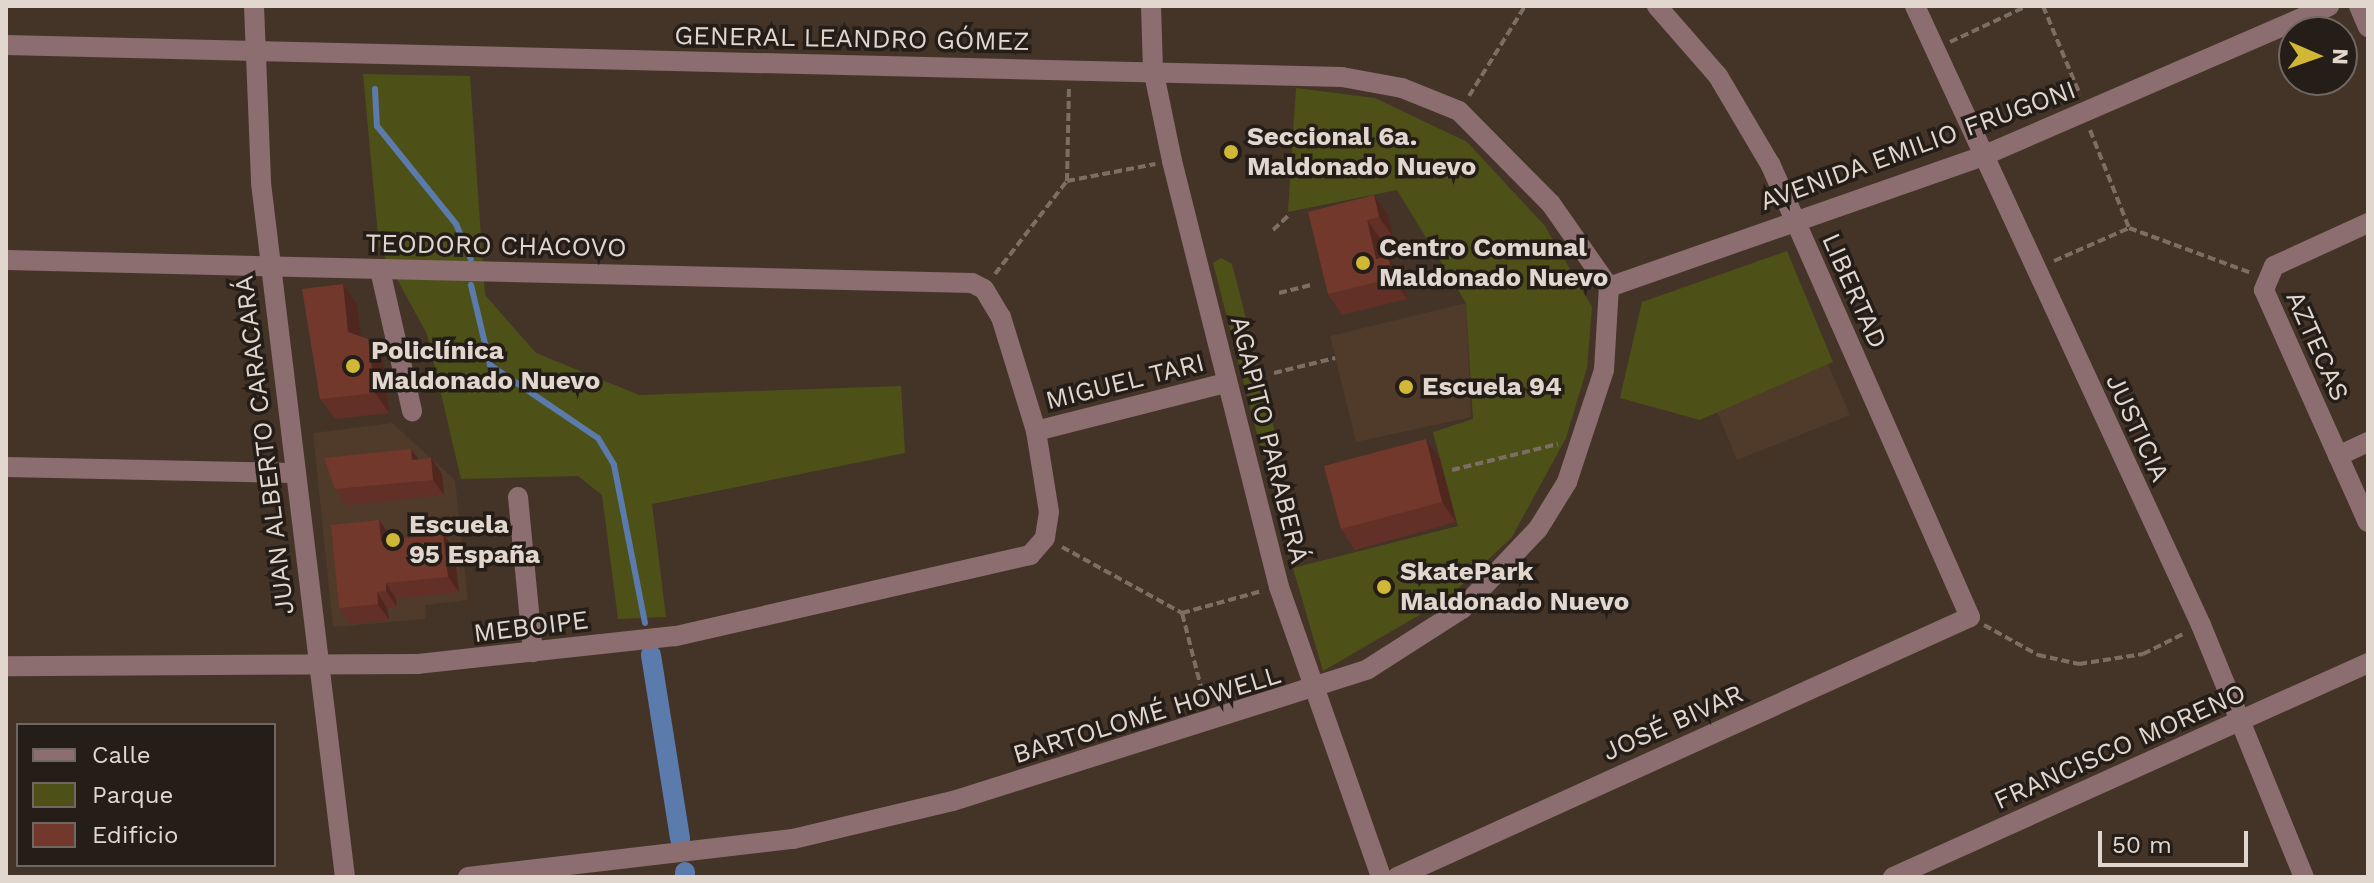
<!DOCTYPE html>
<html>
<head>
<meta charset="utf-8">
<style>
  body { margin:0 }
  #map { position:relative; width:2374px; height:883px; overflow:hidden; background:#443427; font-family:"Work Sans",sans-serif }
  div>[style] { position:absolute }
  [style*='--x'] { left:calc(var(--x)*1px); top:calc(var(--y)*1px); width:calc(var(--w)*1px); rotate:calc(var(--a)*1deg) }
  .built>* { inset:0; background:#503a29 }
  .green>* { inset:0; background:#4d5118 }
  .stream>* { height:6px; margin:-3px; padding:0 3px; transform-origin:3px; border-radius:3px; background:#5c7bad }
  .canal>* { height:20px; margin:-10px; padding:0 10px; transform-origin:10px; border-radius:10px; background:#5c7bad }
  .path>* { height:4px; margin-top:-2px; transform-origin:0; background:repeating-linear-gradient(90deg,#7c6e63 0 8px,transparent 0 12px) }
  .minor>* { height:20px; margin:-10px; padding:0 10px; transform-origin:10px; border-radius:10px; background:#8c6e71 }
  .wall>* { inset:0; background:#623026 }
  .shaded-wall>* { inset:0; background:#50271f }
  .building>* { inset:0; background:#72382c }
  .dots>* { width:22px; height:22px; translate:-50% -50%; box-sizing:border-box; border:4px solid #241d18; border-radius:50% }
  span { translate:-50% -50%; white-space:nowrap; text-align:center; line-height:1.15; -webkit-text-stroke:7px #241d18; paint-order:stroke }
  .street-label { font-size:26px; color:#e1d7cf }
  .poi-label { font-size:26px; color:#e1d7cf; font-weight:700 }
  .left { translate:0 -50%; text-align:left }
  .frame { position:absolute; inset:0; border:8px solid #e1d7cf; pointer-events:none }
  .legend { position:absolute; left:16px; top:723px; width:260px; height:144px; box-sizing:border-box; background:#241d18; border:2px solid #706761; margin:0; padding:10px 14px; list-style:none; font-size:24px; color:#e1d7cf }
  .legend li { display:flex; align-items:center; gap:16px; height:40px }
  .legend b { width:40px; border:2px solid #706761 }
  .north { position:absolute; left:2278px; top:16px; width:80px; height:80px; box-sizing:border-box; background:#241d18; border:2px solid #706761; border-radius:50%; rotate:92deg; font-size:22px; font-weight:700; line-height:32px; text-align:center; color:#e1d7cf }
  .north::after { content:''; display:block; margin:auto; width:28px; height:36px; background:#d0b736; clip-path:polygon(50% 0,100% 100%,50% 72%,0 100%) }
  .scale { position:absolute; left:2098px; top:831px; width:150px; height:36px; box-sizing:border-box; border:4px solid #e1d7cf; border-top:0; padding-left:10px; font-size:24px; line-height:28px; white-space:nowrap; color:#e1d7cf; -webkit-text-stroke:6px #241d18; paint-order:stroke }
</style>
</head>
<body>
<div id="map">
  <div class="built">
    <div style="clip-path:polygon(1466px 303px,1471px 417px,1356px 442px,1330px 336px)"></div>
    <div style="clip-path:polygon(1828px 364px,1850px 415px,1737px 460px,1717px 412px)"></div>
    <div style="clip-path:polygon(392px 423px,455px 480px,468px 600px,425px 605px,426px 619px,333px 627px,313px 433px)"></div>
  </div>
  <div class="green">
    <div style="clip-path:polygon(363px 74px,470px 76px,485px 295px,536px 353px,639px 395px,901px 386px,905px 453px,652px 504px,666px 617px,618px 619px,602px 495px,578px 476px,461px 479px,427px 334px,379px 246px)"></div>
    <div style="clip-path:polygon(1296px 88px,1375px 98px,1467px 142px,1545px 226px,1592px 307px,1587px 368px,1566px 438px,1512px 537px,1447px 599px,1323px 671px,1293px 568px,1458px 526px,1433px 432px,1473px 419px,1466px 303px,1397px 190px,1288px 212px)"></div>
    <div style="clip-path:polygon(1787px 251px,1833px 362px,1700px 420px,1620px 398px,1642px 302px)"></div>
    <div style="clip-path:polygon(1221px 258px,1232px 264px,1279px 448px,1262px 454px,1213px 263px)"></div>
  </div>
  <div class="stream">
    <div style="--x:375;--y:89;--w:37;--a:87"></div>
    <div style="--x:377;--y:126;--w:126;--a:51.1"></div>
    <div style="--x:456;--y:224;--w:38;--a:67"></div>
    <div style="--x:471;--y:285;--w:82;--a:76.6"></div>
    <div style="--x:490;--y:365;--w:130;--a:34.1"></div>
    <div style="--x:598;--y:438;--w:31;--a:59"></div>
    <div style="--x:614;--y:465;--w:161;--a:78.9"></div>
  </div>
  <div class="canal">
    <div style="--x:651;--y:655;--w:186;--a:81"></div>
    <div style="--x:685;--y:872;--w:5;--a:90"></div>
  </div>
  <div class="path">
    <div style="--x:2043;--y:6;--w:96;--a:67.4"></div>
    <div style="--x:1950;--y:42;--w:85;--a:-25.1"></div>
    <div style="--x:1469;--y:96;--w:106;--a:-58.1"></div>
    <div style="--x:2090;--y:130;--w:105;--a:68.3"></div>
    <div style="--x:1067;--y:181;--w:90;--a:-10.9"></div>
    <div style="--x:2129;--y:228;--w:130;--a:20.2"></div>
    <div style="--x:1273;--y:230;--w:23;--a:-43"></div>
    <div style="--x:2054;--y:261;--w:82;--a:-23.7"></div>
    <div style="--x:995;--y:274;--w:118;--a:-52.3"></div>
    <div style="--x:1067;--y:181;--w:94;--a:-88.8"></div>
    <div style="--x:1279;--y:293;--w:34;--a:-14"></div>
    <div style="--x:1274;--y:373;--w:63;--a:-13.8"></div>
    <div style="--x:1452;--y:470;--w:109;--a:-13.8"></div>
    <div style="--x:1062;--y:547;--w:137;--a:28.8"></div>
    <div style="--x:1984;--y:625;--w:62;--a:29.1"></div>
    <div style="--x:2038;--y:655;--w:42;--a:12.4"></div>
    <div style="--x:2079;--y:664;--w:65;--a:-8.9"></div>
    <div style="--x:2143;--y:654;--w:47;--a:-26.6"></div>
    <div style="--x:1205;--y:703;--w:93;--a:-104.3"></div>
    <div style="--x:1182;--y:613;--w:83;--a:-15.4"></div>
  </div>
  <div class="minor">
    <div style="--x:254;--y:6;--w:177;--a:87.7"></div>
    <div style="--x:261;--y:183;--w:699;--a:83.1"></div>
    <div style="--x:1151;--y:6;--w:63;--a:88.2"></div>
    <div style="--x:1153;--y:69;--w:94;--a:78.3"></div>
    <div style="--x:1172;--y:161;--w:439;--a:75.9"></div>
    <div style="--x:1279;--y:587;--w:307;--a:70.6"></div>
    <div style="--x:1915;--y:6;--w:682;--a:65.2"></div>
    <div style="--x:2201;--y:625;--w:272;--a:67.8"></div>
    <div style="--x:2359;--y:6;--w:23;--a:67"></div>
    <div style="--x:6;--y:45;--w:1336;--a:1.37"></div>
    <div style="--x:1342;--y:77;--w:61;--a:10.4"></div>
    <div style="--x:1402;--y:88;--w:61;--a:22"></div>
    <div style="--x:1459;--y:111;--w:131;--a:45.3"></div>
    <div style="--x:1551;--y:204;--w:101;--a:55.1"></div>
    <div style="--x:2368;--y:223;--w:103;--a:155.4"></div>
    <div style="--x:2274;--y:266;--w:26;--a:113"></div>
    <div style="--x:2264;--y:290;--w:254;--a:65.9"></div>
    <div style="--x:6;--y:260;--w:966;--a:1.36"></div>
    <div style="--x:972;--y:283;--w:13;--a:27"></div>
    <div style="--x:984;--y:289;--w:33;--a:59"></div>
    <div style="--x:1001;--y:317;--w:119;--a:72.9"></div>
    <div style="--x:1036;--y:431;--w:82;--a:80.9"></div>
    <div style="--x:1049;--y:512;--w:26;--a:99"></div>
    <div style="--x:1045;--y:538;--w:23;--a:131"></div>
    <div style="--x:1030;--y:555;--w:364;--a:167.1"></div>
    <div style="--x:675;--y:636;--w:258;--a:173.8"></div>
    <div style="--x:419;--y:664;--w:413;--a:179.7"></div>
    <div style="--x:380;--y:270;--w:145;--a:77.2"></div>
    <div style="--x:1609;--y:287;--w:398;--a:-19.3"></div>
    <div style="--x:1985;--y:155;--w:375;--a:-23.4"></div>
    <div style="--x:1036;--y:431;--w:196;--a:-14.2"></div>
    <div style="--x:2338;--y:456;--w:33;--a:-25"></div>
    <div style="--x:6;--y:467;--w:288;--a:1.2"></div>
    <div style="--x:518;--y:497;--w:156;--a:84.5"></div>
    <div style="--x:468;--y:877;--w:327;--a:-6.7"></div>
    <div style="--x:793;--y:839;--w:164;--a:-13.4"></div>
    <div style="--x:953;--y:801;--w:435;--a:-17.6"></div>
    <div style="--x:1368;--y:669;--w:112;--a:-32.6"></div>
    <div style="--x:1462;--y:609;--w:110;--a:-46.5"></div>
    <div style="--x:1538;--y:529;--w:55;--a:-58.3"></div>
    <div style="--x:1567;--y:482;--w:118;--a:-71.7"></div>
    <div style="--x:1604;--y:370;--w:83;--a:-86.6"></div>
    <div style="--x:1397;--y:877;--w:629;--a:-24.41"></div>
    <div style="--x:1970;--y:617;--w:495;--a:-113.8"></div>
    <div style="--x:1770;--y:164;--w:102;--a:-120.6"></div>
    <div style="--x:1718;--y:76;--w:93;--a:-131.1"></div>
    <div style="--x:1893;--y:877;--w:521;--a:-24.25"></div>
  </div>
  <div class="wall">
    <div style="clip-path:polygon(1374px 195px,1388px 215px,1393px 237px,1381px 240px,1385px 257px,1388px 256px,1402px 276px,1407px 299px,1342px 315px,1328px 294px)"></div>
    <div style="clip-path:polygon(343px 284px,357px 304px,361px 336px,383px 359px,389px 413px,335px 419px,320px 399px)"></div>
    <div style="clip-path:polygon(411px 449px,418px 460px,431px 458px,442px 474px,444px 495px,346px 505px,335px 489px)"></div>
    <div style="clip-path:polygon(1440px 459px,1456px 522px,1355px 550px,1341px 529px)"></div>
    <div style="clip-path:polygon(379px 520px,390px 536px,390px 540px,443px 534px,454px 549px,459px 592px,396px 599px,397px 607px,387px 608px,389px 620px,350px 624px,339px 608px)"></div>
  </div>
  <div class="shaded-wall">
    <div style="clip-path:polygon(1374px 195px,1388px 215px,1393px 237px,1379px 217px)"></div>
    <div style="clip-path:polygon(1367px 220px,1381px 240px,1391px 279px,1376px 259px)"></div>
    <div style="clip-path:polygon(1388px 256px,1402px 276px,1407px 299px,1393px 278px)"></div>
    <div style="clip-path:polygon(343px 284px,357px 304px,363px 352px,348px 332px)"></div>
    <div style="clip-path:polygon(368px 339px,383px 359px,389px 413px,375px 393px)"></div>
    <div style="clip-path:polygon(1426px 439px,1440px 459px,1456px 522px,1442px 502px)"></div>
    <div style="clip-path:polygon(411px 449px,422px 464px,412px 460px)"></div>
    <div style="clip-path:polygon(431px 458px,442px 474px,444px 495px,433px 480px)"></div>
    <div style="clip-path:polygon(379px 520px,390px 536px,392px 556px,381px 541px)"></div>
    <div style="clip-path:polygon(443px 534px,454px 549px,459px 592px,448px 577px)"></div>
    <div style="clip-path:polygon(386px 583px,396px 599px,397px 607px,386px 591px)"></div>
    <div style="clip-path:polygon(377px 592px,387px 608px,389px 620px,378px 604px)"></div>
  </div>
  <div class="building">
    <div style="clip-path:polygon(1374px 195px,1379px 217px,1367px 220px,1376px 259px,1388px 256px,1393px 278px,1328px 294px,1308px 212px)"></div>
    <div style="clip-path:polygon(343px 284px,348px 332px,368px 339px,375px 393px,320px 399px,302px 289px)"></div>
    <div style="clip-path:polygon(1426px 439px,1442px 502px,1341px 529px,1324px 466px)"></div>
    <div style="clip-path:polygon(411px 449px,412px 460px,431px 458px,433px 480px,335px 489px,324px 458px)"></div>
    <div style="clip-path:polygon(379px 520px,381px 541px,443px 534px,448px 577px,386px 583px,386px 591px,377px 592px,378px 604px,339px 608px,331px 525px)"></div>
  </div>
  <div class="dots">
    <div style="left:1231px;top:152px;background:#d0b736"></div>
    <div style="left:1363px;top:263px;background:#d0b736"></div>
    <div style="left:353px;top:366px;background:#d0b736"></div>
    <div style="left:1406px;top:387px;background:#d0b736"></div>
    <div style="left:393px;top:540px;background:#d0b736"></div>
    <div style="left:1384px;top:587px;background:#d0b736"></div>
  </div>
  <div class="street-label">
    <span style="left:852px;top:39px;rotate:1deg">GENERAL LEANDRO GÓMEZ</span>
    <span style="left:1918px;top:146px;rotate:-20deg">AVENIDA EMILIO FRUGONI</span>
    <span style="left:496px;top:246px;rotate:1deg">TEODORO CHACOVO</span>
    <span style="left:1854px;top:291px;rotate:66deg">LIBERTAD</span>
    <span style="left:2317px;top:346px;rotate:66deg">AZTECAS</span>
    <span style="left:1125px;top:382px;rotate:-14deg">MIGUEL TARI</span>
    <span style="left:2137px;top:428px;rotate:65deg">JUSTICIA</span>
    <span style="left:1269px;top:440px;rotate:76deg">AGAPITO PARABERÁ</span>
    <span style="left:265px;top:445px;rotate:-97deg">JUAN ALBERTO CARACARÁ</span>
    <span style="left:531px;top:627px;rotate:-7deg">MEBOIPE</span>
    <span style="left:1147px;top:715px;rotate:-17deg">BARTOLOMÉ HOWELL</span>
    <span style="left:1673px;top:723px;rotate:-24deg">JOSÉ BIVAR</span>
    <span style="left:2120px;top:747px;rotate:-24deg">FRANCISCO MORENO</span>
  </div>
  <div class="poi-label">
    <span class="left" style="left:1247px;top:152px">Seccional 6a.<br>Maldonado Nuevo</span>
    <span class="left" style="left:1379px;top:263px">Centro Comunal<br>Maldonado Nuevo</span>
    <span class="left" style="left:371px;top:366px">Policlínica<br>Maldonado Nuevo</span>
    <span class="left" style="left:1422px;top:387px">Escuela 94</span>
    <span class="left" style="left:409px;top:540px">Escuela<br>95 España</span>
    <span class="left" style="left:1400px;top:587px">SkatePark<br>Maldonado Nuevo</span>
  </div>
  <div class="frame"></div>
  <ul class="legend">
  <li><b style="height:10px;background:#8c6e71"></b>Calle</li>
  <li><b style="height:22px;background:#4d5118"></b>Parque</li>
  <li><b style="height:22px;background:#72382c"></b>Edificio</li>
  </ul>
  <div class="north">N</div>
  <div class="scale">50 m</div>
</div>
</body>
</html>
